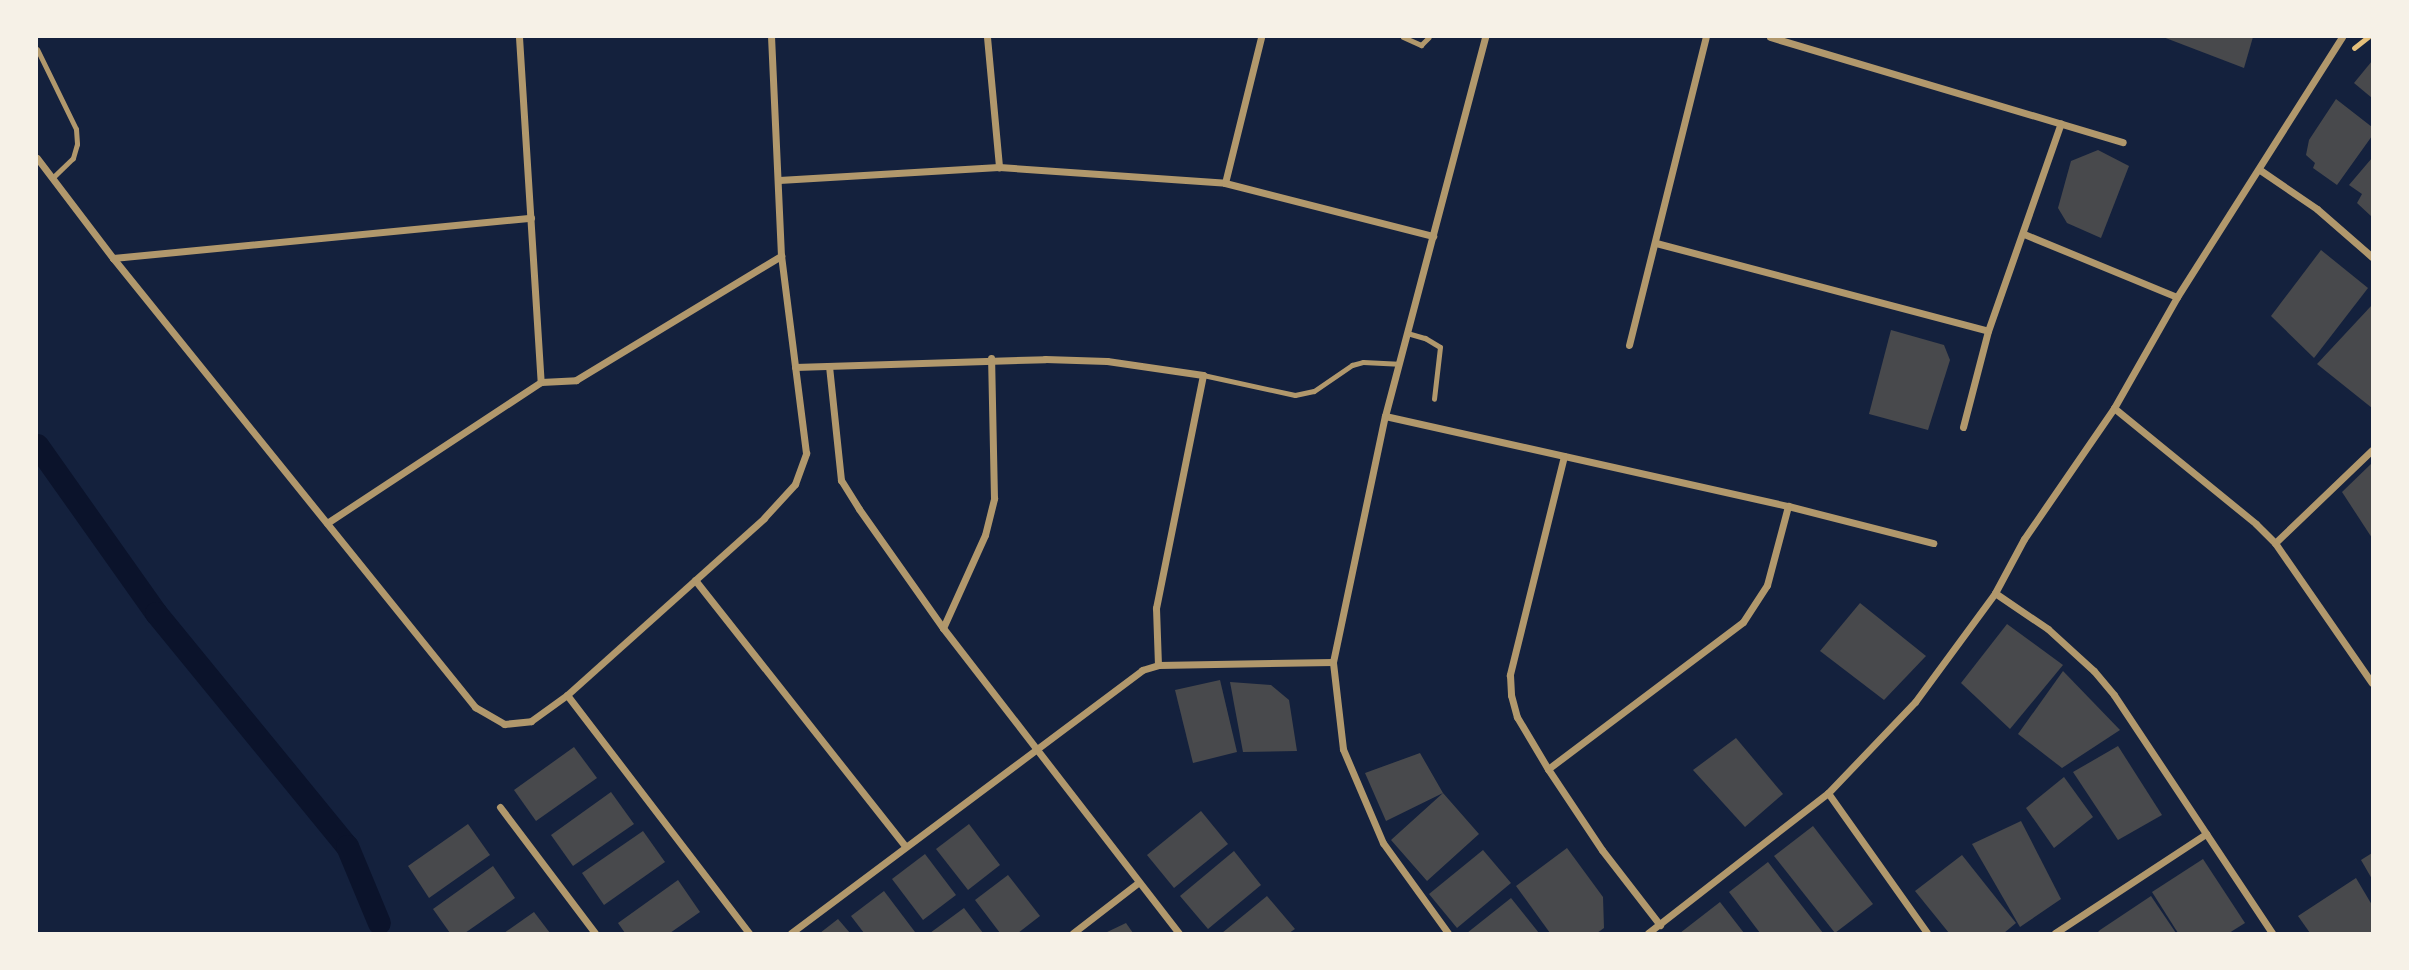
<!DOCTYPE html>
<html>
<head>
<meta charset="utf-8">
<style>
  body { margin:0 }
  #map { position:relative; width:2409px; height:970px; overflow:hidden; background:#14213d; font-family:Jost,sans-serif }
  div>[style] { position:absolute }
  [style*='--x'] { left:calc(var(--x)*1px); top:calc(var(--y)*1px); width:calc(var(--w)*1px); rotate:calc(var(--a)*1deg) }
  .canal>* { height:23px; margin:-11.5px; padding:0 11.5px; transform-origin:11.5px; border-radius:11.5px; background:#0b132b }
  .building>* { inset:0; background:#48494c }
  .path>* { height:4.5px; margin:-2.25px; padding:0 2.25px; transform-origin:2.25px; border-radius:2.25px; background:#e5c07b }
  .service>* { height:5px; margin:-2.5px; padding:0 2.5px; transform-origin:2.5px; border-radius:2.5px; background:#b1986c }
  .minor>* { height:7px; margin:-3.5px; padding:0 3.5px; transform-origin:3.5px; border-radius:3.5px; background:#b1986c }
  span { translate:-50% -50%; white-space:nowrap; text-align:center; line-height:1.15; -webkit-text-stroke:7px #f6f1e7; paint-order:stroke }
  .frame { position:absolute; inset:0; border:38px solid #f6f1e7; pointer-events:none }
</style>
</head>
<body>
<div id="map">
  <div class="canal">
    <div style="--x:37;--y:445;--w:206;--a:54.7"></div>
    <div style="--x:156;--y:613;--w:301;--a:50.7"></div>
    <div style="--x:347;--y:846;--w:83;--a:67.4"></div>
  </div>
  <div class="building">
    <div style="clip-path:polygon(2163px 37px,2253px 37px,2244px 68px)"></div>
    <div style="clip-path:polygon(2372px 61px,2372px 98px,2354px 83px)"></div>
    <div style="clip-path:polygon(2336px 99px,2372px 127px,2372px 136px,2337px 185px,2313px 168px,2315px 163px,2306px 155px,2309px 140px)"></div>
    <div style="clip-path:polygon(2098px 150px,2129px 166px,2101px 238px,2067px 223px,2058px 208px,2071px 161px)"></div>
    <div style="clip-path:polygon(2372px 158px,2372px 217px,2357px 203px,2362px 194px,2349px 185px)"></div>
    <div style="clip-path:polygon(2321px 250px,2368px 288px,2314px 358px,2271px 316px)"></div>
    <div style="clip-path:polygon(2372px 305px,2372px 408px,2317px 364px)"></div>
    <div style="clip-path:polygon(1891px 330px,1944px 345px,1950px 360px,1928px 430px,1869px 414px)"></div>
    <div style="clip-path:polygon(2372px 463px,2372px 538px,2342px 492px)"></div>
    <div style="clip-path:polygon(1860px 603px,1926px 656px,1884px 700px,1820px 651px)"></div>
    <div style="clip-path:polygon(2007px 624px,2063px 665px,2010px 729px,1961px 683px)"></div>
    <div style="clip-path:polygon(2063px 671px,2120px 730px,2062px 768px,2018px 734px)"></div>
    <div style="clip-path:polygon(1220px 680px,1237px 752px,1193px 763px,1175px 690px)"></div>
    <div style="clip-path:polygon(1230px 682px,1271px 685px,1289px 700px,1297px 751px,1243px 752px)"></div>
    <div style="clip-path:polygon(1736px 738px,1783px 794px,1745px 827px,1693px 770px)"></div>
    <div style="clip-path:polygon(2118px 746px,2162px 815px,2118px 840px,2073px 772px)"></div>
    <div style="clip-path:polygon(574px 747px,597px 778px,536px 821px,514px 790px)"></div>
    <div style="clip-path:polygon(1420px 753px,1443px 793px,1479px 834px,1427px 881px,1391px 840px,1443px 793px,1386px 821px,1365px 773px)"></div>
    <div style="clip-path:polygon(2064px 777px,2093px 817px,2054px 848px,2026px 808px)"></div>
    <div style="clip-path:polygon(611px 792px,634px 824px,573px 866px,551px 835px)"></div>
    <div style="clip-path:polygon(1201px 811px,1228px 844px,1174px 888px,1147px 855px)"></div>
    <div style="clip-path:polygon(2021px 821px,2061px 899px,2020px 927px,1972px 844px)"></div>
    <div style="clip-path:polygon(468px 824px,490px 855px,429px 898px,408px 866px)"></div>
    <div style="clip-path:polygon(969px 824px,1000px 865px,968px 890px,936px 849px)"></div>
    <div style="clip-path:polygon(1813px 826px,1873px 904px,1835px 933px,1774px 856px)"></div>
    <div style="clip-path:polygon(643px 831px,665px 862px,604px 905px,582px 873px)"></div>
    <div style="clip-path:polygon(1567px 848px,1603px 897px,1604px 928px,1597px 933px,1550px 933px,1516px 886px)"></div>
    <div style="clip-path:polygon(1483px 850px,1511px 883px,1457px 928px,1429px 894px)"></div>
    <div style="clip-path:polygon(1234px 851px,1261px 885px,1208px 929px,1180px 896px)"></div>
    <div style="clip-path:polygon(2372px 853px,2372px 879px,2361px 860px)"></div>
    <div style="clip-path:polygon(925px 854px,956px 895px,923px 920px,892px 879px)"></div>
    <div style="clip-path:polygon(1962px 855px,2016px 923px,2004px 933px,1949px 933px,1915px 891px)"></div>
    <div style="clip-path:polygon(2203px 859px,2245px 923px,2229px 933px,2178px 933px,2152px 892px)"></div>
    <div style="clip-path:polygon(1768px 862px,1823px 933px,1760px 933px,1729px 892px)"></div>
    <div style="clip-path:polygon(493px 866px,515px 898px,465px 933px,450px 933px,433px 909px)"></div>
    <div style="clip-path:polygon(1008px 875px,1040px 916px,1018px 933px,1000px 933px,975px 900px)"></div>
    <div style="clip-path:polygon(2356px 878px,2372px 905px,2372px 933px,2310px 933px,2298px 916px)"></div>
    <div style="clip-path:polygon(678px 880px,700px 912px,670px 933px,625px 933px,618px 923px)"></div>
    <div style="clip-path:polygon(884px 891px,915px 932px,914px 933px,864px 933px,851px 916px)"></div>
    <div style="clip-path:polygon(1267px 896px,1295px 929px,1289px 933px,1222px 933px)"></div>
    <div style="clip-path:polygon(2151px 896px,2176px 933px,2097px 933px,2100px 930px)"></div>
    <div style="clip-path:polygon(1511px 898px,1539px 933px,1467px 933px)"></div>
    <div style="clip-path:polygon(1720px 902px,1744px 933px,1680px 933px)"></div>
    <div style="clip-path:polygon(964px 908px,983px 933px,930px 933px)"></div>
    <div style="clip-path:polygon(534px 912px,550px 933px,504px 933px)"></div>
    <div style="clip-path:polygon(838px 919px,850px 933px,820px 933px)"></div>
    <div style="clip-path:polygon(1126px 923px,1133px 933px,1105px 933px)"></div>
  </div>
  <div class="path">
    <div style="--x:2354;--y:48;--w:18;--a:-38"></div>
  </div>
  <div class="service">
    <div style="--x:1403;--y:37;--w:20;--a:24"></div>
    <div style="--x:1421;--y:45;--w:11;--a:-45"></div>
    <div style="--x:37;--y:49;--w:89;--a:64"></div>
    <div style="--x:76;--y:129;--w:15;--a:86"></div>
    <div style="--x:77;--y:144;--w:15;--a:106"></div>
    <div style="--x:73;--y:158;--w:29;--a:136"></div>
    <div style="--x:1407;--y:333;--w:19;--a:16"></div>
    <div style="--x:1425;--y:338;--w:17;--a:31"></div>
    <div style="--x:1440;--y:347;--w:52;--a:96.6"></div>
    <div style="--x:1203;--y:375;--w:94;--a:12.3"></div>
    <div style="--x:1295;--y:395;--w:19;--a:-12"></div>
    <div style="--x:1314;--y:391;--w:46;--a:-34.4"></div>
    <div style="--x:1352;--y:365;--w:11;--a:-15"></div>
    <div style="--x:1363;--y:362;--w:35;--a:3"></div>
  </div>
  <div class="minor">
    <div style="--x:519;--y:37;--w:346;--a:86.4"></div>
    <div style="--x:987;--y:37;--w:131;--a:84.7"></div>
    <div style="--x:1770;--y:37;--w:368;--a:16.6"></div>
    <div style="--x:37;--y:158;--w:126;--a:52.8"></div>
    <div style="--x:113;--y:258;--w:577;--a:51.12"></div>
    <div style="--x:475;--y:707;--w:34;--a:30"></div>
    <div style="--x:504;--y:724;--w:27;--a:-6"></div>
    <div style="--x:531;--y:721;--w:44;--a:-35.8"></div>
    <div style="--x:567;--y:695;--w:265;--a:-41.9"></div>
    <div style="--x:764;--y:518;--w:46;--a:-47.6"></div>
    <div style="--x:795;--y:484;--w:33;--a:-70"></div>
    <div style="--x:806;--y:453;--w:199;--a:-97.2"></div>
    <div style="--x:781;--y:256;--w:219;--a:-92.6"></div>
    <div style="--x:2260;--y:170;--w:69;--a:34.4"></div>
    <div style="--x:2317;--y:209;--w:73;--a:41.1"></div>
    <div style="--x:779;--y:180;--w:220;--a:-3.4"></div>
    <div style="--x:999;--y:167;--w:227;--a:4"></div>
    <div style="--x:1225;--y:183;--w:215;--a:14.3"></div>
    <div style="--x:1225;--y:183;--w:150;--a:-76.1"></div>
    <div style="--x:2024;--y:234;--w:165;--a:22.4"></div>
    <div style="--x:1656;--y:243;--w:343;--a:14.8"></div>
    <div style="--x:113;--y:258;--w:420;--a:-5.5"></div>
    <div style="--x:1629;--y:345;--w:317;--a:-76"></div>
    <div style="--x:829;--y:366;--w:115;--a:84"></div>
    <div style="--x:841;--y:480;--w:34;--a:58"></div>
    <div style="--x:859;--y:509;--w:146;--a:54.8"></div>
    <div style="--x:943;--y:628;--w:386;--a:52.3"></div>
    <div style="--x:795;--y:367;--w:250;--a:-1.8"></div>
    <div style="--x:1045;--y:359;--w:62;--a:1.8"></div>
    <div style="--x:1107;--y:361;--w:97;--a:8.3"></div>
    <div style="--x:1203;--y:375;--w:238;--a:101.4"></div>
    <div style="--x:1156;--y:608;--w:57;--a:88"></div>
    <div style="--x:2114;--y:408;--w:183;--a:39.2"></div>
    <div style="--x:2256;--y:524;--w:27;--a:45"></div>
    <div style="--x:2275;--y:543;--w:170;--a:55.3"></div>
    <div style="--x:1385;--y:416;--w:413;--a:12.6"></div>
    <div style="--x:1788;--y:506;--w:150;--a:14.3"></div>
    <div style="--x:1963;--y:427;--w:99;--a:-75.4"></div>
    <div style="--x:1988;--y:331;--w:220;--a:-70.7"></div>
    <div style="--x:1564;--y:456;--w:226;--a:103.9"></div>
    <div style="--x:1510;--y:675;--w:20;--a:87"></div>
    <div style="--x:1511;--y:695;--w:23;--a:75"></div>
    <div style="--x:1517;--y:717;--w:61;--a:59.2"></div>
    <div style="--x:1548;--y:769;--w:97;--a:56.3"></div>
    <div style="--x:1602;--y:850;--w:95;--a:52.3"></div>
    <div style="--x:327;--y:523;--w:256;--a:-33.4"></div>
    <div style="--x:541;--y:382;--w:35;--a:-3"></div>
    <div style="--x:576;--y:380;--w:240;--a:-31.2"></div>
    <div style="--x:2275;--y:543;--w:134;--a:-43.8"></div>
    <div style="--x:695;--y:580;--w:339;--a:51.7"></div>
    <div style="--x:1995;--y:593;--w:64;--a:34.2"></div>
    <div style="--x:2048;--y:629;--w:62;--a:42.4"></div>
    <div style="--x:2094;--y:671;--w:31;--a:50"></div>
    <div style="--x:2114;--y:695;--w:286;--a:56.4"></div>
    <div style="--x:943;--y:628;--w:102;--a:-65.7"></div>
    <div style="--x:985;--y:535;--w:38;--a:-76"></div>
    <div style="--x:994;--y:498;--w:140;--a:-91.2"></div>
    <div style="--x:567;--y:695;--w:300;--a:52.6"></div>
    <div style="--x:1548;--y:769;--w:244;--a:-37"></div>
    <div style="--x:1743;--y:622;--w:44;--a:-57"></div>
    <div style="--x:1767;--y:585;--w:82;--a:-75.1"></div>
    <div style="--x:1828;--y:793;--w:171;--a:54.7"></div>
    <div style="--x:500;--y:807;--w:158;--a:53"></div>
    <div style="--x:791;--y:933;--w:439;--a:-36.8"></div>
    <div style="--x:1142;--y:670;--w:17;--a:-17"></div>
    <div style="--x:1158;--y:665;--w:175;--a:-1"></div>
    <div style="--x:1073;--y:933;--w:83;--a:-37.7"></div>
    <div style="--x:1448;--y:933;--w:111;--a:-125.8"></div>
    <div style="--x:1383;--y:843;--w:102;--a:-113.1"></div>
    <div style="--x:1343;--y:749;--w:88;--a:-96.6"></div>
    <div style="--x:1333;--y:662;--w:251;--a:-78.1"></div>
    <div style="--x:1385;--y:416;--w:392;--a:-75.2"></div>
    <div style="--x:1648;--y:933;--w:228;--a:-37.9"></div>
    <div style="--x:1828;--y:793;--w:126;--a:-46.3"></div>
    <div style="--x:1915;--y:702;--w:135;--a:-53.7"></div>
    <div style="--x:1995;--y:593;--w:61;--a:-61.8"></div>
    <div style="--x:2024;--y:539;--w:159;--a:-55.5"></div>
    <div style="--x:2114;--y:408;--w:128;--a:-60.4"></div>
    <div style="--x:2177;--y:297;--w:308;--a:-57.6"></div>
    <div style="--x:2055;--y:933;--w:181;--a:-33.3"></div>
  </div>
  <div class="frame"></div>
</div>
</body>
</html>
